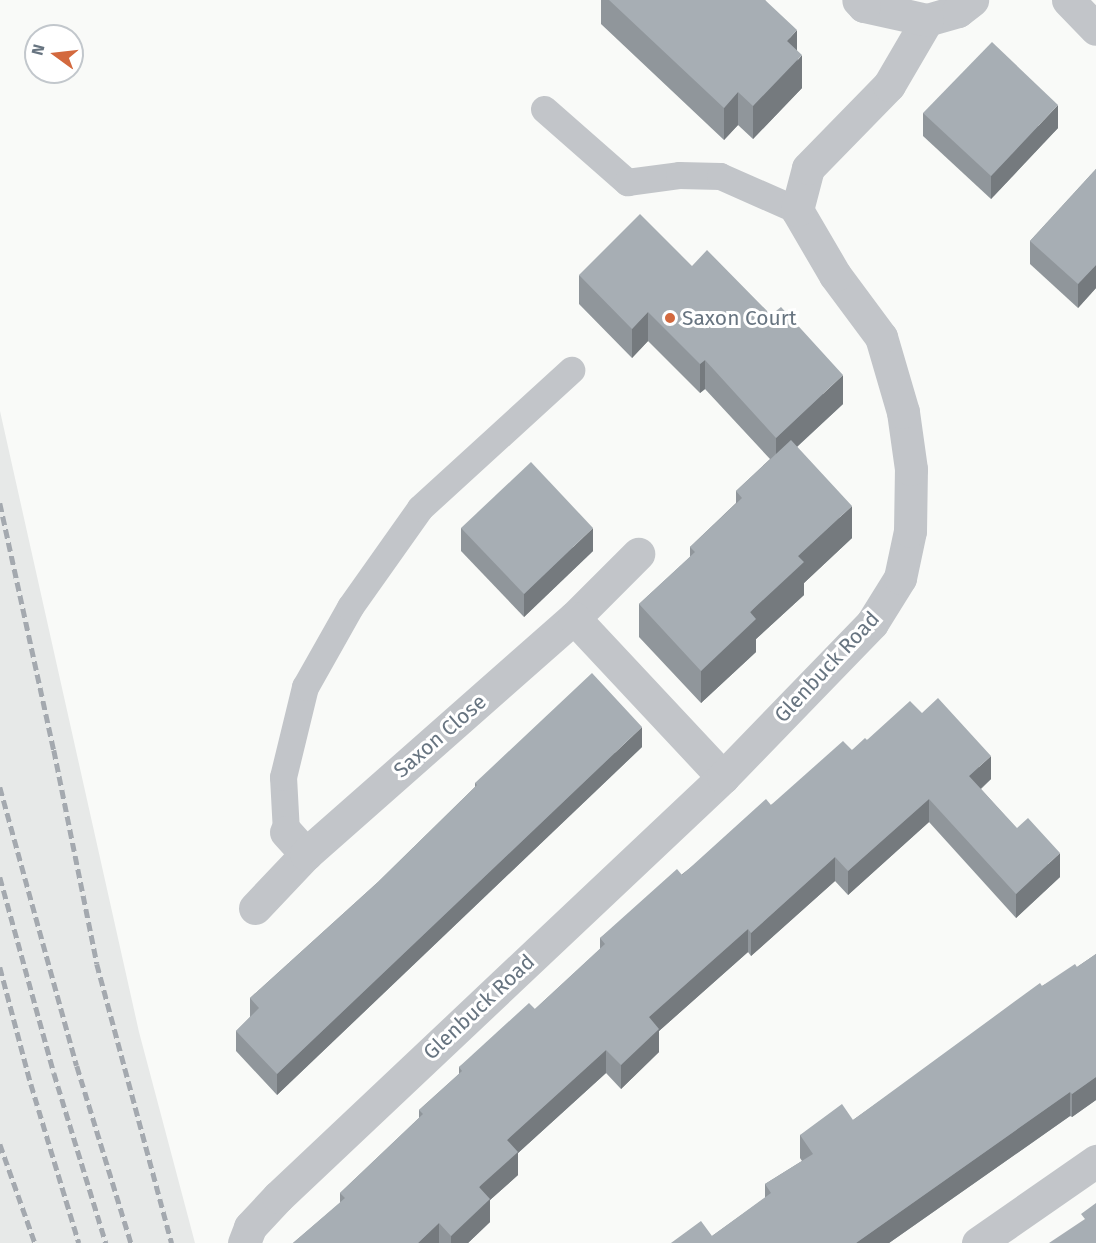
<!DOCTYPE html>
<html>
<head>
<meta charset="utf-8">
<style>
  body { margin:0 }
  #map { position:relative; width:1096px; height:1243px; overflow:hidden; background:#f9faf8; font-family:"Fira Sans",sans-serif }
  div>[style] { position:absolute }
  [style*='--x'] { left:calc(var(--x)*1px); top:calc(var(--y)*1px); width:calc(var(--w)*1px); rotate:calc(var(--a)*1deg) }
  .built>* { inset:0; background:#e7e9e8 }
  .service>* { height:27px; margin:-13.5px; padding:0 13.5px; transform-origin:13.5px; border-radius:13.5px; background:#c2c5c9 }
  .minor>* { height:33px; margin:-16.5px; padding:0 16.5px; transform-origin:16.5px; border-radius:16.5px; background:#c2c5c9 }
  .rail>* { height:4.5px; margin-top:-2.25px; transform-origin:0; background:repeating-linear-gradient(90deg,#a4a9af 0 9px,transparent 0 13.5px) }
  .wall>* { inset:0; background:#90969b }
  .shaded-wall>* { inset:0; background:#757a7e }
  .building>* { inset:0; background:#a7aeb4 }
  .dots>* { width:16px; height:16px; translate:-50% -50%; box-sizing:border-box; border:3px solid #fff; border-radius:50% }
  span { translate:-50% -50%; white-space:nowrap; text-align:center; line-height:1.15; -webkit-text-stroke:6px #fff; paint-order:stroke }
  .poi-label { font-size:21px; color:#677480 }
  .left { translate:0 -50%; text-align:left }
  .street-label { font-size:21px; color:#677480 }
  .north { position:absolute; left:24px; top:24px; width:60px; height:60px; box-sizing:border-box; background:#fff; border:2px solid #c2c7cc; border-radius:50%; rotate:285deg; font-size:16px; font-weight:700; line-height:24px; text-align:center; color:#677480 }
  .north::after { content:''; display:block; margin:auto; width:21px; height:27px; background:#d3693e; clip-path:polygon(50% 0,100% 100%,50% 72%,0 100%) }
</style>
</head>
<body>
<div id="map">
  <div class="built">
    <div style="clip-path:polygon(0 411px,139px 1032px,195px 1243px,0 1243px)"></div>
  </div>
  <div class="service">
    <div style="--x:544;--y:109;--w:111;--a:41.3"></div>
    <div style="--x:627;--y:182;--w:52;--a:-7.7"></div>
    <div style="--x:679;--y:175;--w:41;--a:1.4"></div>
    <div style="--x:720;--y:176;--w:84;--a:23.8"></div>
    <div style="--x:286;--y:832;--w:55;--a:-93.1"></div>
    <div style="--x:283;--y:777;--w:93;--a:-76.3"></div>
    <div style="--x:305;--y:687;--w:92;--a:-60.6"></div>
    <div style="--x:350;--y:607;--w:121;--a:-54.7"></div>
    <div style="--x:420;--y:508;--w:205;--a:-42.4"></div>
  </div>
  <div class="minor">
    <div style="--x:1068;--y:0;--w:40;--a:46"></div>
    <div style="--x:927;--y:20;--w:32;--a:-16"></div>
    <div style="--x:958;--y:11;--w:18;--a:-38"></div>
    <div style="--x:574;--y:618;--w:91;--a:-45"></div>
    <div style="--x:286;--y:832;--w:30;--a:48"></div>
    <div style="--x:255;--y:908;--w:74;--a:-46.6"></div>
    <div style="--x:306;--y:854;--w:357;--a:-41.4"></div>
    <div style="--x:574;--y:618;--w:218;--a:46.9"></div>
    <div style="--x:244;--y:1243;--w:17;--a:-69"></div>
    <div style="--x:250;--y:1227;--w:41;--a:-47"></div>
    <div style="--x:278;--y:1197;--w:612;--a:-43.34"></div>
    <div style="--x:723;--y:777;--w:214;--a:-45.9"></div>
    <div style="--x:872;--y:623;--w:53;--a:-58.1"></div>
    <div style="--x:900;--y:578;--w:48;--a:-78"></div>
    <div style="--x:910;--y:531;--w:62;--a:-89.1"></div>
    <div style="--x:911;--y:469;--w:58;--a:-98"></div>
    <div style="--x:903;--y:412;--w:78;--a:-106.3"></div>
    <div style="--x:881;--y:337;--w:77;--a:-126.6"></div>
    <div style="--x:835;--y:275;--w:75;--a:-120.3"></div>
    <div style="--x:797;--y:210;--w:43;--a:-75.3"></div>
    <div style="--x:808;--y:168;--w:116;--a:-45.7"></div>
    <div style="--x:889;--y:85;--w:75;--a:-59.7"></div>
    <div style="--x:927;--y:20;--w:65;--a:-167.5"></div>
    <div style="--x:864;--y:6;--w:8;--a:-135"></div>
    <div style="--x:978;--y:1243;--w:144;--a:-34.8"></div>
  </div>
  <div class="rail">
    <div style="--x:0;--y:503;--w:253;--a:77.7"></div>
    <div style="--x:54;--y:750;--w:218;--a:78.6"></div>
    <div style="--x:97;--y:964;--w:289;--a:75"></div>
    <div style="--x:0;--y:787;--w:289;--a:74.6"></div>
    <div style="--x:77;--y:1066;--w:185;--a:73"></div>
    <div style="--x:0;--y:877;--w:203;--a:74.6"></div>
    <div style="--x:54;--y:1073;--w:178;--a:73"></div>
    <div style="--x:0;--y:967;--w:121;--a:75.2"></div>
    <div style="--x:31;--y:1084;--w:166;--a:73.2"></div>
    <div style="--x:0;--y:1144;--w:105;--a:70.5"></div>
  </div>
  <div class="wall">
    <div style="clip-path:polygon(601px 0,765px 0,797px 50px,802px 88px,753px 139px,738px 125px,724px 140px,601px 24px)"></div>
    <div style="clip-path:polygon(923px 113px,1058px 128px,991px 199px,923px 136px)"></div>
    <div style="clip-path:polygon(1096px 169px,1096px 288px,1078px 308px,1030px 264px,1030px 241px)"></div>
    <div style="clip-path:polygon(579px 275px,843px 404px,797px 447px,852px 538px,804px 583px,804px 595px,756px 639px,756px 652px,701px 703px,639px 637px,639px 604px,690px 557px,690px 547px,736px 503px,736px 491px,770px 459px,705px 389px,700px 393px,648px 341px,632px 358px,579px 304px)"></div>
    <div style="clip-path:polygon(461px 528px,593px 551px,524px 617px,461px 551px)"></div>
    <div style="clip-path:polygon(922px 713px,991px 779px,981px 789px,1060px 877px,1016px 918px,929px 822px,848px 895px,835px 881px,751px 956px,748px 952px,659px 1031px,659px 1052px,621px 1089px,606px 1073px,518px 1153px,518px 1175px,490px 1200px,490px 1222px,468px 1243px,293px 1243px,340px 1203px,340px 1193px,419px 1118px,419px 1110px,459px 1074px,459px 1067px,535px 1009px,600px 949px,600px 938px,771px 805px,867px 740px)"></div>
    <div style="clip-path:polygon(642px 747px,277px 1095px,236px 1051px,236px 1031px,250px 1017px,250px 998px,378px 882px,475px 787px,475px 783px)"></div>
    <div style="clip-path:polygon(1096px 954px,1096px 1100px,1072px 1117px,1070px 1116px,889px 1243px,671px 1243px,712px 1236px,765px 1198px,765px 1184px,802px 1161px,800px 1158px,800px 1135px,853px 1120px,1042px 986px,1077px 967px)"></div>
  </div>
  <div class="shaded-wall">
    <div style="clip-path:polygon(797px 30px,797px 61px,802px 55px,802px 88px,753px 139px,753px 106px,787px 41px)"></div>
    <div style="clip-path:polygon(738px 92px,738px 125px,724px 140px,724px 108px)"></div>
    <div style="clip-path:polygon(1058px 105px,1058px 128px,991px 199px,991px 176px)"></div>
    <div style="clip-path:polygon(1096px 265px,1096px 288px,1078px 308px,1078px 284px)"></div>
    <div style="clip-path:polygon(648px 312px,648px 341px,632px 358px,632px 329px)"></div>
    <div style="clip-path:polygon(705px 360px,705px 389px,700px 393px,700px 364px)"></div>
    <div style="clip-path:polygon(843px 375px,843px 404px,776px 466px,776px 438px)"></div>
    <div style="clip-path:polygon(852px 506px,852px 538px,804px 583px,804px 595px,756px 639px,756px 652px,701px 703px,701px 671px,798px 556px)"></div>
    <div style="clip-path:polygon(593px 528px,593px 551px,524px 617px,524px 594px)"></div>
    <div style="clip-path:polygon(642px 727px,642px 747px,277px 1095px,277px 1074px)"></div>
    <div style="clip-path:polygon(991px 756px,991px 779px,969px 799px,969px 776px)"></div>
    <div style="clip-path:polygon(929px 799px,929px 822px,848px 895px,848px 871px)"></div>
    <div style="clip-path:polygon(1060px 853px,1060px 877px,1016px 918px,1016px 894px)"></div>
    <div style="clip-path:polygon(835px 857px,835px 881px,751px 956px,751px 933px)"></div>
    <div style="clip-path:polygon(748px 929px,748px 952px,659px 1031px,659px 1052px,621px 1089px,621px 1065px,649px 1017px)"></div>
    <div style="clip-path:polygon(606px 1050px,606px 1073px,518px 1153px,518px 1175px,490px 1200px,490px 1222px,468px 1243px,451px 1243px,451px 1236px,507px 1140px)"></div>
    <div style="clip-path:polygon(1096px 1077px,1096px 1100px,1072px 1117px,1072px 1094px)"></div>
    <div style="clip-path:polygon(1070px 1092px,1070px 1116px,889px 1243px,856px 1243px)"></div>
    <div style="clip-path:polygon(439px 1223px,439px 1243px,418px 1243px)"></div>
  </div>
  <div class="building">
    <div style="clip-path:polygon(609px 0,765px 0,797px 30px,787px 41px,802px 55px,753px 106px,738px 92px,724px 108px)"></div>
    <div style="clip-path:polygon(992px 42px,1058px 105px,991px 176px,923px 113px)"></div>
    <div style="clip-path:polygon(1096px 169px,1096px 265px,1078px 284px,1030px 241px)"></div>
    <div style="clip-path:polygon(640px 214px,692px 266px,707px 250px,771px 315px,781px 307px,843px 375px,776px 438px,705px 360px,700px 364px,648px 312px,632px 329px,579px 275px)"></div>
    <div style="clip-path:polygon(791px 440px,852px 506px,798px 556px,804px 562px,750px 612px,756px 619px,701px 671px,639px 604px,695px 552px,690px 547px,742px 498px,736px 491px)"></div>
    <div style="clip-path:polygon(531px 462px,593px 528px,524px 594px,461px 528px)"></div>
    <div style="clip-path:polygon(592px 673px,642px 727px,277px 1074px,236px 1031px,259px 1008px,250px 998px,378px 882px,477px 785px,475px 783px)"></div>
    <div style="clip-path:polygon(938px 698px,991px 756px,969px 776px,1017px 828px,1028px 818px,1060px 853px,1016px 894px,929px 799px,848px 871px,835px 857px,751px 933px,748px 929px,649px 1017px,659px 1029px,621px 1065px,606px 1050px,507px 1140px,518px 1152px,479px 1187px,490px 1199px,451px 1236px,439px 1223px,418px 1243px,293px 1243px,345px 1198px,340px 1193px,423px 1114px,419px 1110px,462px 1071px,459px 1067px,529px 1003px,535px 1009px,605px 944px,600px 938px,677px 869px,682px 875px,766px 799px,771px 805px,843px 741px,852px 750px,865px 738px,867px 740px,910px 701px,922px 713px)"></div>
    <div style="clip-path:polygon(1096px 954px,1096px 1077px,1072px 1094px,1070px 1092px,856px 1243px,671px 1243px,701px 1221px,712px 1236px,771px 1193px,765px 1184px,813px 1154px,800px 1135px,842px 1104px,853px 1120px,1040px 983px,1042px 986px,1075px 964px,1077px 967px)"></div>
    <div style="clip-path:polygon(1096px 1203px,1096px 1243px,1049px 1243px,1085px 1219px,1081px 1214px)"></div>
  </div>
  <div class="dots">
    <div style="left:670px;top:318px;background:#d3693e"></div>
  </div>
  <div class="poi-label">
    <span class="left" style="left:682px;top:318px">Saxon Court</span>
  </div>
  <div class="street-label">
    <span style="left:827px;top:667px;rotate:-47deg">Glenbuck Road</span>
    <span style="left:440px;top:736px;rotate:-41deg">Saxon Close</span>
    <span style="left:479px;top:1007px;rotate:-43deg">Glenbuck Road</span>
  </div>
  <div class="north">N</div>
</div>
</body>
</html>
